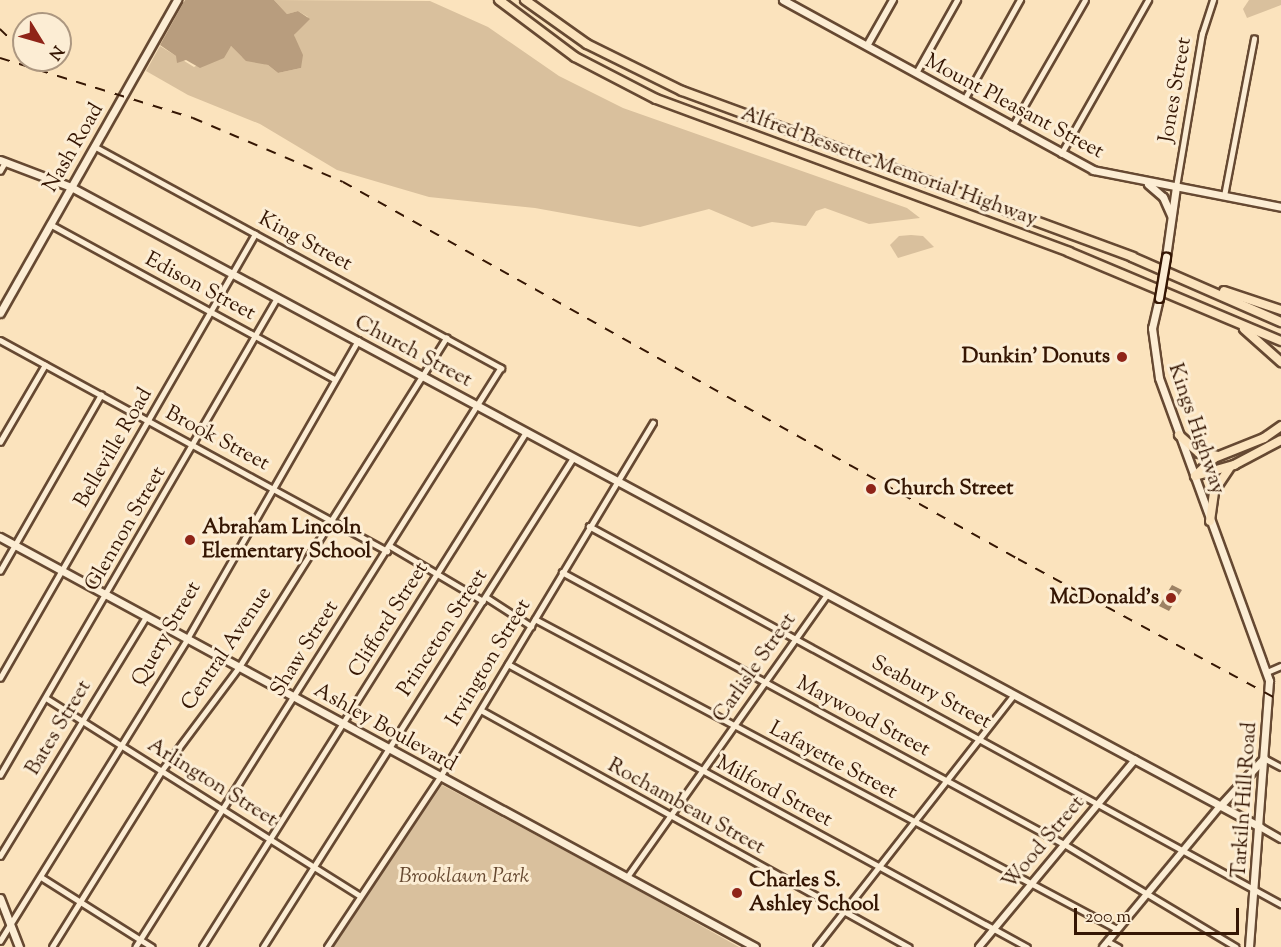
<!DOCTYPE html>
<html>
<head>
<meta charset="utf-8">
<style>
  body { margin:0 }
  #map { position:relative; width:1281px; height:947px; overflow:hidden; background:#fbe3bd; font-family:"Sorts Mill Goudy",serif }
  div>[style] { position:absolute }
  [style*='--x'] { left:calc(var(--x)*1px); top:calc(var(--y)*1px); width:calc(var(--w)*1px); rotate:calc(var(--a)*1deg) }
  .green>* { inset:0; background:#d9c09d }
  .water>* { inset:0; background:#b89d7e }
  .building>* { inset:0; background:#9c8164 }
  .roads { filter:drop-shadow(2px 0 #664932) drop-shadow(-2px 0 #664932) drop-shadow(0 2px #664932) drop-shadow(0 -2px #664932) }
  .minor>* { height:4.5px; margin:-2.25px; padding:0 2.25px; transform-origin:2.25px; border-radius:2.25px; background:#fcedd4 }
  .tertiary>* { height:6px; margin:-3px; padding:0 3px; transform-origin:3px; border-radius:3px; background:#fcedd4 }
  .secondary>* { height:7px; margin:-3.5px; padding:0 3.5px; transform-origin:3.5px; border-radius:3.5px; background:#fcedd4 }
  .motorway>* { height:8px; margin:-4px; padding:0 4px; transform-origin:4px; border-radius:4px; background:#fbe3bd }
  .rail>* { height:1.5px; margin-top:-0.75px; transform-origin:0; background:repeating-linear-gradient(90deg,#351603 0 10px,transparent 0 20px) }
  .bridges { filter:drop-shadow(2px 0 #351603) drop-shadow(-2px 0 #351603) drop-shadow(0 2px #351603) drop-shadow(0 -2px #351603) }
  .secondary-bridge>* { height:7px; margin:-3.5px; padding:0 3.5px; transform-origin:3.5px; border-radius:3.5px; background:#fcedd4 }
  .dots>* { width:16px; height:16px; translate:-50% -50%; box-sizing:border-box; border:3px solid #fcedd4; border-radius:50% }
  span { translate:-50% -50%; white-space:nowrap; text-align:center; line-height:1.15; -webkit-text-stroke:6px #fcedd4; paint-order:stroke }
  .street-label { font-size:21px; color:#351603 }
  .poi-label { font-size:21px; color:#351603; font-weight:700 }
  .right { translate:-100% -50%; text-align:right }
  .left { translate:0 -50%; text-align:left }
  .park-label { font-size:21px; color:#664931; font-style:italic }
  .north { position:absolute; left:12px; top:12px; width:60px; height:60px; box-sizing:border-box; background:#fcedd4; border:2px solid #ac9780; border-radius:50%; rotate:127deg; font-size:16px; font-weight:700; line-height:24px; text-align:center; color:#351603 }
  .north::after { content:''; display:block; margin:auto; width:21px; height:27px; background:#8f2418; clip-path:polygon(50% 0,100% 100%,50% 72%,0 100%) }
  .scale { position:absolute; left:1074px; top:908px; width:165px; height:27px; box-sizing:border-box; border:3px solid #351603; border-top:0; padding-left:8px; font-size:18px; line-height:21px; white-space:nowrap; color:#351603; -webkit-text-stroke:4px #fcedd4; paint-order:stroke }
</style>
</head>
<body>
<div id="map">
  <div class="green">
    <div style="clip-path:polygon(274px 0,430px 1px,488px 27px,559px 76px,623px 108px,907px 208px,920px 218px,869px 224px,825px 208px,816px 211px,806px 226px,772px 222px,752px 227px,709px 209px,640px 227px,535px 208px,429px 197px,337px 170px,260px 124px,188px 95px,146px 71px,160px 46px,194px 67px,231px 46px,242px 57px,268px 65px,278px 73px,301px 68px,294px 35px,308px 17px,298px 11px,287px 14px)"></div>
    <div style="clip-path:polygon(1249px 0,1281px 0,1281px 5px,1247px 18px,1243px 9px)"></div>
    <div style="clip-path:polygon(911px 235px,923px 236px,934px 247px,898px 258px,890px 245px,899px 236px)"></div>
    <div style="clip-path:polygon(442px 785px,625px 883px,739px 947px,332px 947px)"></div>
  </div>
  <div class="water">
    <div style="clip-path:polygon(185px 0,274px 0,287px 14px,298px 11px,310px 19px,294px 35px,303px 55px,301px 68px,278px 73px,268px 65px,246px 61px,231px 46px,224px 58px,200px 68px,186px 60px,177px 63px,176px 56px,160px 45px)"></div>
  </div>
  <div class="building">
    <div style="clip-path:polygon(1172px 585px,1182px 590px,1169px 611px,1159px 606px)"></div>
  </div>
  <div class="roads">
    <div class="minor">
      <div style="--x:916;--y:73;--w:84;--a:-60.7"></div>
      <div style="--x:964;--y:100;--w:115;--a:-60.8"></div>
      <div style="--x:1012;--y:127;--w:146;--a:-60.1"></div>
      <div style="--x:94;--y:146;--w:464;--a:28.6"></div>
      <div style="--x:501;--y:368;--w:684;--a:122.23"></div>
      <div style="--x:1061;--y:154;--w:177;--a:-60.5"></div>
      <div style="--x:0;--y:171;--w:10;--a:-61"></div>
      <div style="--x:1176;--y:187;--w:155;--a:-80.4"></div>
      <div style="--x:1202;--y:34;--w:36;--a:-72"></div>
      <div style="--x:1224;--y:196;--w:160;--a:-79.2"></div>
      <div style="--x:50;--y:224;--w:324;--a:28.6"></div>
      <div style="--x:0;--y:340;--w:441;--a:28.6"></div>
      <div style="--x:0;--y:442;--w:89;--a:-59.7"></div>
      <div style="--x:589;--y:526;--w:789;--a:28.65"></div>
      <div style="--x:390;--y:546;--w:108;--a:30.6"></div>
      <div style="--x:0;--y:571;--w:203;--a:-60.2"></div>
      <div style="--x:562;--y:572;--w:571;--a:28.45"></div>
      <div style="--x:1064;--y:844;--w:200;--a:30.9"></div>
      <div style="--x:486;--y:597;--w:54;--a:32.8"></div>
      <div style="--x:535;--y:619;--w:659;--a:28.04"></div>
      <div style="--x:508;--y:664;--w:591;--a:28.6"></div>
      <div style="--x:1267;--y:672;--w:15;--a:-23"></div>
      <div style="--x:0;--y:678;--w:512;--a:-60.13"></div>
      <div style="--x:46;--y:698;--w:371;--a:32.2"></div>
      <div style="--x:481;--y:710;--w:489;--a:29"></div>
      <div style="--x:1264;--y:758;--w:19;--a:28"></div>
      <div style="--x:0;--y:775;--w:552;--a:-59.86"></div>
      <div style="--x:0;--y:856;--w:280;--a:-58.6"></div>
      <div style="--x:41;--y:877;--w:131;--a:32.2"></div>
      <div style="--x:627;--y:877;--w:346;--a:-54.7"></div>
      <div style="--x:0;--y:941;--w:355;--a:-58.2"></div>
      <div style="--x:187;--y:639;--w:344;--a:-60.2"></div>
      <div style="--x:1107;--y:941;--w:13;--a:29"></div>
      <div style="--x:52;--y:947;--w:208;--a:-58.1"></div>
      <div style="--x:162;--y:770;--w:129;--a:-53.2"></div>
      <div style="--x:239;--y:667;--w:389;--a:-57.8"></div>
      <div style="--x:202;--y:947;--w:608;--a:-57.82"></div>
      <div style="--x:263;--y:947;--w:579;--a:-57.63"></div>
      <div style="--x:327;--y:947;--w:204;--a:-56.4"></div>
      <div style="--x:440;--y:777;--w:413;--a:-59"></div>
      <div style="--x:816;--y:947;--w:319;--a:-51.9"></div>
    </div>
    <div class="tertiary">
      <div style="--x:867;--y:46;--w:53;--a:-60.5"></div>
      <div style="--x:1260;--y:827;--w:24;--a:30"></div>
      <div style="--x:979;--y:947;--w:244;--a:-50.2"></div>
      <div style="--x:1103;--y:947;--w:183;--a:-50.3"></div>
    </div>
    <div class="secondary">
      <div style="--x:783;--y:0;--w:354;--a:28.7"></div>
      <div style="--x:1093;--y:170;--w:192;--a:11.1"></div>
      <div style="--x:0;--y:160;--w:76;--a:20.8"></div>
      <div style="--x:71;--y:187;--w:1350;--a:28.29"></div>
      <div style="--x:1148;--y:184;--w:20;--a:41"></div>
      <div style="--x:1163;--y:197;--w:20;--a:66"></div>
      <div style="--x:1166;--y:257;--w:71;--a:-81.9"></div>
      <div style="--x:1159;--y:298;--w:31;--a:103"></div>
      <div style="--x:1152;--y:328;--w:50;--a:82"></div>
      <div style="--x:1159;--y:378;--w:322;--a:70"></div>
      <div style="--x:1269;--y:681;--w:267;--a:94.3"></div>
      <div style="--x:0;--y:313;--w:360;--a:-60.5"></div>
      <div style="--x:0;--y:537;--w:859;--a:28.5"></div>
      <div style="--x:1220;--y:806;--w:65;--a:-47.5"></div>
      <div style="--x:0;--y:898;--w:53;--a:68.8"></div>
    </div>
    <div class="motorway">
      <div style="--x:499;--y:0;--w:95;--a:36.9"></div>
      <div style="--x:575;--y:57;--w:91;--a:27.4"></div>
      <div style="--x:656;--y:99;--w:440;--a:20.3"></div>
      <div style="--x:1069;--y:252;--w:230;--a:22.8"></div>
      <div style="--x:525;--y:0;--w:76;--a:35.4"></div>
      <div style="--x:587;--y:44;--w:106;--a:26.3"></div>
      <div style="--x:682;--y:91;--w:480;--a:20.2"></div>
      <div style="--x:1132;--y:257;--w:163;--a:23.6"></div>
      <div style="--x:1224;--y:291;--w:60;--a:18.4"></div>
      <div style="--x:1244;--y:329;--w:50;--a:41.7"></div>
      <div style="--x:1179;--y:435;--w:27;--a:42"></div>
      <div style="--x:1199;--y:453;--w:18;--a:9"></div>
      <div style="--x:1195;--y:476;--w:26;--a:-43"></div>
      <div style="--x:1214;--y:458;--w:54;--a:-21.8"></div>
      <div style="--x:1264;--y:438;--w:21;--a:-35"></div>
      <div style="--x:1195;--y:476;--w:41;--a:-15.8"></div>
      <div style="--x:1234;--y:465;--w:53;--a:-28"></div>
      <div style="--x:1210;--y:521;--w:30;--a:-82"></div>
      <div style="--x:1214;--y:491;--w:27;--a:-56"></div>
    </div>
  </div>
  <div class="rail">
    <div style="--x:0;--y:29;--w:33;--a:44"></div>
    <div style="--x:0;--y:58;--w:202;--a:17.3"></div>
    <div style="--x:193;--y:118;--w:163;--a:23.1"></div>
    <div style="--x:343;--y:182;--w:773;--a:29.18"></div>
    <div style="--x:1018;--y:559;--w:299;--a:28.4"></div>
  </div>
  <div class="bridges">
    <div class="secondary-bridge">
      <div style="--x:1159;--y:298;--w:42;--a:-80.3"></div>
    </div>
  </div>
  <div class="dots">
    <div style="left:1122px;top:357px;background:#8f2418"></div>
    <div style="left:871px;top:489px;background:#8f2418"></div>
    <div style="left:190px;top:540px;background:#8f2418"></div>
    <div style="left:1171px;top:598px;background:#8f2418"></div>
    <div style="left:737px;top:893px;background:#8f2418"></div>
  </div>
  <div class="street-label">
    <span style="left:1176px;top:90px;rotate:-80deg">Jones Street</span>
    <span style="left:1014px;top:107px;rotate:28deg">Mount Pleasant Street</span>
    <span style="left:74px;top:148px;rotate:-60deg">Nash Road</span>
    <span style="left:889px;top:167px;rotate:20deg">Alfred Bessette Memorial Highway</span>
    <span style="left:305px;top:242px;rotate:28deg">King Street</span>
    <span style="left:200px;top:287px;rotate:28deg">Edison Street</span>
    <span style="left:413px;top:352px;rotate:28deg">Church Street</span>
    <span style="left:1196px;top:429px;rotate:71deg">Kings Highway</span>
    <span style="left:217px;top:439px;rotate:28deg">Brook Street</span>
    <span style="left:114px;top:448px;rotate:-60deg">Belleville Road</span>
    <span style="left:126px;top:529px;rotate:-60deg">Glennon Street</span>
    <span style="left:389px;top:620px;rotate:-58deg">Clifford Street</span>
    <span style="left:443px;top:633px;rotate:-57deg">Princeton Street</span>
    <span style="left:167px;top:634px;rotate:-60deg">Query Street</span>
    <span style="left:227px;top:649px;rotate:-56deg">Central Avenue</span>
    <span style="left:305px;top:649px;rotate:-58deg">Shaw Street</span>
    <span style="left:489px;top:663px;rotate:-59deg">Irvington Street</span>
    <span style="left:755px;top:668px;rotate:-55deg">Carlisle Street</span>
    <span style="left:931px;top:693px;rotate:28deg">Seabury Street</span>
    <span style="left:863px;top:717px;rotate:28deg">Maywood Street</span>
    <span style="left:59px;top:728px;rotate:-59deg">Bates Street</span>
    <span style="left:385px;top:728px;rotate:29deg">Ashley Boulevard</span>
    <span style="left:833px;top:761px;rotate:28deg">Lafayette Street</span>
    <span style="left:212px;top:783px;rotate:32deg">Arlington Street</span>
    <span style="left:774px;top:792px;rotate:28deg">Milford Street</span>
    <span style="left:1245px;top:800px;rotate:-86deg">Tarkiln Hill Road</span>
    <span style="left:686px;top:807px;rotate:29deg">Rochambeau Street</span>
    <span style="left:1044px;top:843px;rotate:-50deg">Wood Street</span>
  </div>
  <div class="poi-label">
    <span class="right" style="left:1110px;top:357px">Dunkin' Donuts</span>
    <span class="left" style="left:884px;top:489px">Church Street</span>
    <span class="left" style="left:202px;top:540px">Abraham Lincoln<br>Elementary School</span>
    <span class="right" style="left:1159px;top:598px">McDonald's</span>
    <span class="left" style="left:749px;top:893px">Charles S.<br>Ashley School</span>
  </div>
  <div class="park-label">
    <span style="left:464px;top:877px">Brooklawn Park</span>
  </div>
  <div class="north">N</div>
  <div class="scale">200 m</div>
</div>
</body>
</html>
